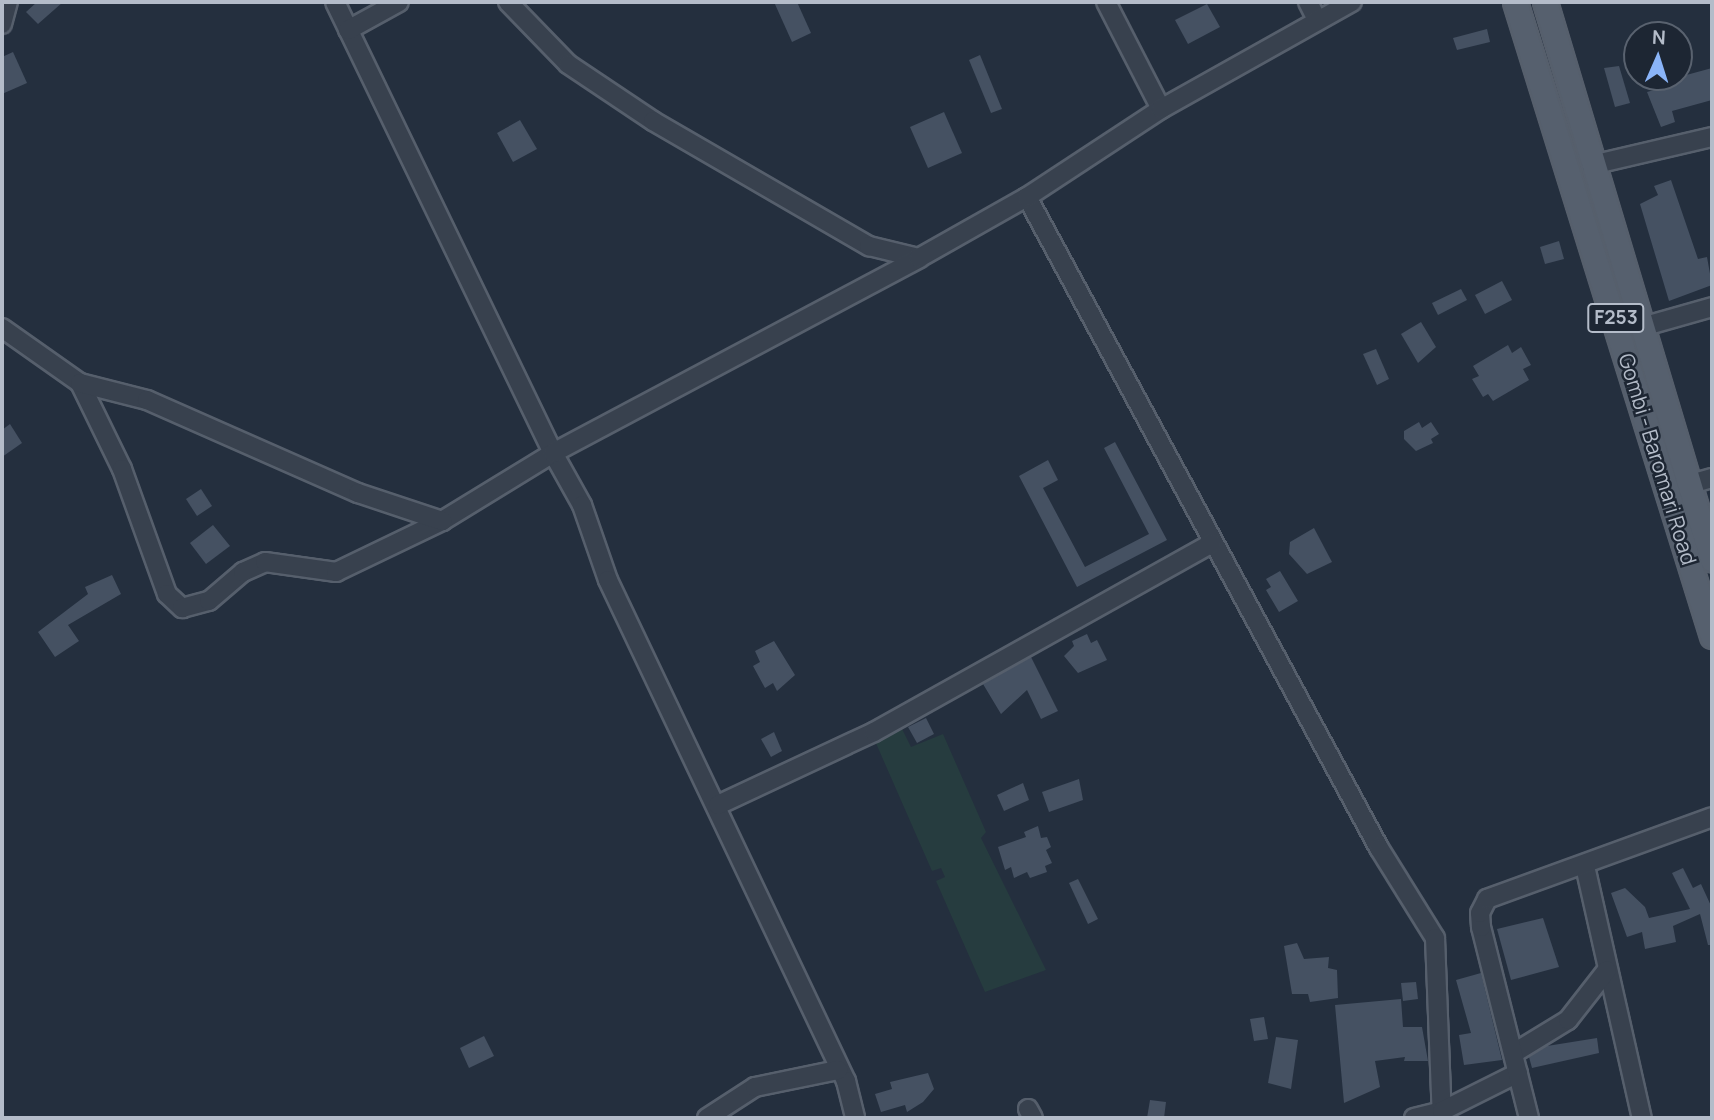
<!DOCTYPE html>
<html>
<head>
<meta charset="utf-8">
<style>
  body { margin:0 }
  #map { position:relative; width:1714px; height:1120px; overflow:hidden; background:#242f3e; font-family:Manrope,sans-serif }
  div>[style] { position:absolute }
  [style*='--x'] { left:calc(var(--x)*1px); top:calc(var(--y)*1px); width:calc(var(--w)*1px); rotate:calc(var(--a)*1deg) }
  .green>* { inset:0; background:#263c3f }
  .building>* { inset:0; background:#455162 }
  .roads { filter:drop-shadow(2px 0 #565f6c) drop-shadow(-2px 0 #565f6c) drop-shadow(0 2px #565f6c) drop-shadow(0 -2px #565f6c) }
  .minor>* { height:18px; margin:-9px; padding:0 9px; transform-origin:9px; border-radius:9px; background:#38414e }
  .major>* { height:23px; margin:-11.5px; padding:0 11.5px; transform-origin:11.5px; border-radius:11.5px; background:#56606e }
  span { translate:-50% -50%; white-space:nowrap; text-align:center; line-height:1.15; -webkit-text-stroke:5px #1d2633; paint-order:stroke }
  .shield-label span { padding:2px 5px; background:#1d2633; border:2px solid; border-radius:5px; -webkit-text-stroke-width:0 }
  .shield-label { font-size:19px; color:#b4bcc9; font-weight:700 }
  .street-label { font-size:21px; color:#b4bcc9 }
  .frame { position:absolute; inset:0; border:4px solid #b4bcc9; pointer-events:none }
  .north { position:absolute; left:1623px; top:21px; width:70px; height:70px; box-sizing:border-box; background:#1d2633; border:2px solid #59626f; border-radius:50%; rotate:3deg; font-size:19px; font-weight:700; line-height:28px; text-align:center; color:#b4bcc9 }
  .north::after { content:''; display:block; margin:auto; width:24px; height:32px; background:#8ab4f8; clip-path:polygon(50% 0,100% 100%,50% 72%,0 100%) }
</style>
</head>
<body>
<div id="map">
  <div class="green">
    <div style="clip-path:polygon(902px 729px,911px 747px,943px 734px,986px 832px,981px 838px,1046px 970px,985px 992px,936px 881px,945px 877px,941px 868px,932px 871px,875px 741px)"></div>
  </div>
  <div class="building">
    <div style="clip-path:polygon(37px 2px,63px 2px,38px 24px,26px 12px)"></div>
    <div style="clip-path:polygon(774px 2px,797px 2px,811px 33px,792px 42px)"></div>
    <div style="clip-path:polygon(1207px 4px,1220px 27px,1188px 44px,1175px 20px)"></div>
    <div style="clip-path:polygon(1487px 29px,1490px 42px,1457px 50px,1453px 38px)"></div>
    <div style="clip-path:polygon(13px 52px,27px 83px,2px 94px,2px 57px)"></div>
    <div style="clip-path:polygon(980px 55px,1002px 109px,991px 113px,969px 60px)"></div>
    <div style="clip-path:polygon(1619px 66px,1630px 103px,1615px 107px,1604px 68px)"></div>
    <div style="clip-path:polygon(1712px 68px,1712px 100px,1672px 111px,1675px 122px,1661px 127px,1647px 92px,1654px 90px,1650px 77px,1679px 77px)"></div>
    <div style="clip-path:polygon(944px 112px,962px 153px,928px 168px,910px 127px)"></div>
    <div style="clip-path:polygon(520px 120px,537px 149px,513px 162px,497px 133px)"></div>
    <div style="clip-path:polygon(1671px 180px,1698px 259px,1707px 257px,1712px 285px,1669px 301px,1640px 204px,1658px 195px,1654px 186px)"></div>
    <div style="clip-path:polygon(1559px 241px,1564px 259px,1545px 264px,1540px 247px)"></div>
    <div style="clip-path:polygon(1502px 281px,1512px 300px,1485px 314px,1475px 295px)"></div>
    <div style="clip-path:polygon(1461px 289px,1467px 300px,1438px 315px,1432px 303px)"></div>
    <div style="clip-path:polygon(1421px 322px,1436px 347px,1418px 363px,1401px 334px)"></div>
    <div style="clip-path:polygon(1508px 345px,1512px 353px,1521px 347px,1531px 365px,1523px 369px,1529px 380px,1493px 401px,1488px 394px,1483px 397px,1472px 379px,1479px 376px,1473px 366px)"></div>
    <div style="clip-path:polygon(1376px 349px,1389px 379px,1377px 385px,1363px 354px)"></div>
    <div style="clip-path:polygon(1419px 422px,1422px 428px,1431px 422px,1439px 434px,1431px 439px,1433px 443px,1416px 451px,1404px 439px,1404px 431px)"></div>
    <div style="clip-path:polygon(10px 424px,22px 443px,2px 457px,2px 430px)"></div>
    <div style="clip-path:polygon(1115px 442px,1167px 540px,1077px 587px,1019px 476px,1048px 460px,1058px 480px,1043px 488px,1085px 567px,1149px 534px,1104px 448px)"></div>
    <div style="clip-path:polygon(201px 489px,212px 506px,197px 516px,186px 499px)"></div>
    <div style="clip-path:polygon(213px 525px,230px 546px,206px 564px,190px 543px)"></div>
    <div style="clip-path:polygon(1314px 528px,1332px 562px,1307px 574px,1289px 554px,1290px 542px)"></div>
    <div style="clip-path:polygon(1280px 571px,1298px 601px,1279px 612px,1266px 590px,1271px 587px,1266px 579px)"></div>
    <div style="clip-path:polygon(112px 575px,121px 594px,68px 625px,79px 641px,55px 657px,38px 632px,88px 594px,85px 587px)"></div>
    <div style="clip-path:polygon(1087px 634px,1091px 643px,1097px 640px,1107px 660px,1078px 673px,1064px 656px,1074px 646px,1072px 641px)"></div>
    <div style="clip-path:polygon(774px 641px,795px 675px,777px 691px,773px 683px,765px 688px,753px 666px,760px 662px,755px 651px)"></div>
    <div style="clip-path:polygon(1031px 657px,1058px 711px,1041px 719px,1027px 690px,1001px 714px,983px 684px)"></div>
    <div style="clip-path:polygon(926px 718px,934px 734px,917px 743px,908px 727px)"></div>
    <div style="clip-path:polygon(774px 732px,782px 751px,771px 757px,761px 739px)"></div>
    <div style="clip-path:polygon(1079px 779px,1083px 800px,1049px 812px,1042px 792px)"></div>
    <div style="clip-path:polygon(1023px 783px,1029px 800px,1004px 811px,997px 795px)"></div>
    <div style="clip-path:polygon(1038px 826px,1041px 838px,1047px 837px,1051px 847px,1046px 850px,1052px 863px,1045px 866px,1047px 872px,1030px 878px,1027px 872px,1014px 878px,1011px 867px,1005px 870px,998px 847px,1026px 837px,1024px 832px)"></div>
    <div style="clip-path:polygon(1683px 868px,1693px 888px,1701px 884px,1712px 908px,1712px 945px,1708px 945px,1700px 914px,1673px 926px,1676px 942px,1645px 949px,1642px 932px,1627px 937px,1611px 893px,1625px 888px,1645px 907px,1649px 918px,1690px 909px,1672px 873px)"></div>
    <div style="clip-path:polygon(1078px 879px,1098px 919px,1088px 924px,1069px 883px)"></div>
    <div style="clip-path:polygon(1543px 918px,1559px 967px,1511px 980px,1497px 929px)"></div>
    <div style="clip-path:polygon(1297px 943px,1304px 959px,1329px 957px,1328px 968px,1337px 970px,1338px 998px,1310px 1002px,1308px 994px,1292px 994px,1284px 946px)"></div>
    <div style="clip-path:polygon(1481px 973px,1502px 1060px,1464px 1065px,1459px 1035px,1471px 1033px,1456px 980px)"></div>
    <div style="clip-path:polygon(1416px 982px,1418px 999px,1403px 1001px,1401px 983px)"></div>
    <div style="clip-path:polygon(1401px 999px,1403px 1027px,1422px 1027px,1428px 1061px,1404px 1061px,1405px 1057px,1375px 1061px,1380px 1087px,1344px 1103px,1335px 1005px)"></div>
    <div style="clip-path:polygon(1264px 1017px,1268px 1039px,1254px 1041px,1250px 1019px)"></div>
    <div style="clip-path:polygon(484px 1036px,494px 1056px,469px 1068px,460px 1048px)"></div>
    <div style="clip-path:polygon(1276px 1037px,1298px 1040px,1291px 1089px,1268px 1083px)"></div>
    <div style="clip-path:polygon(1597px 1038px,1599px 1053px,1532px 1068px,1529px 1057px,1547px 1046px)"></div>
    <div style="clip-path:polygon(928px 1073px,934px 1089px,923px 1102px,907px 1112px,905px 1105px,881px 1112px,875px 1094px,892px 1089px,890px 1082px)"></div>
    <div style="clip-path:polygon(1150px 1100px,1166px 1102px,1164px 1118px,1147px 1118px)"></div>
  </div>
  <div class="roads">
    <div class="minor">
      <div style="--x:335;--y:2;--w:501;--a:64.2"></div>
      <div style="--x:553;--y:453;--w:60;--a:60.9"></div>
      <div style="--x:582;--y:505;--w:79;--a:70.9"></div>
      <div style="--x:608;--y:580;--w:555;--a:64.59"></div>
      <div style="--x:846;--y:1081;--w:38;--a:76"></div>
      <div style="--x:508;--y:2;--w:86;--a:45.9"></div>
      <div style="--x:568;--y:64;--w:102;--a:33.8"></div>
      <div style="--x:653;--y:121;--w:250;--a:30.1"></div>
      <div style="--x:869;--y:246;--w:51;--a:13.5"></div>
      <div style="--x:1106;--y:2;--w:120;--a:62.8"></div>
      <div style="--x:1308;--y:2;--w:20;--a:63"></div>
      <div style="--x:2;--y:24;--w:23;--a:-75"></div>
      <div style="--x:348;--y:30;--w:58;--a:-28.8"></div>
      <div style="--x:1592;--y:165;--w:123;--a:-13.1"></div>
      <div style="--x:1027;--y:197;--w:740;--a:61.6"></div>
      <div style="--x:1379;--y:848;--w:106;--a:58.1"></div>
      <div style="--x:1435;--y:938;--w:180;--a:87.8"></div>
      <div style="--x:1642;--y:327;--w:73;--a:-15.9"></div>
      <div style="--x:2;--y:328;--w:95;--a:35.2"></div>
      <div style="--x:80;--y:383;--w:96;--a:64"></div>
      <div style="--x:122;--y:469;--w:133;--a:70.2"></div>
      <div style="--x:167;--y:594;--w:21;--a:43"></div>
      <div style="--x:182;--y:608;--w:28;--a:-15"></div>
      <div style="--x:209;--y:601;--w:45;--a:-40.5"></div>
      <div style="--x:243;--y:572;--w:24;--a:-24"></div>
      <div style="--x:265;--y:562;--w:72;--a:8"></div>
      <div style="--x:336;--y:572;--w:118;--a:-25.7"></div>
      <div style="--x:442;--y:521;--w:130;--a:-31.5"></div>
      <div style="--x:553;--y:453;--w:415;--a:-28"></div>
      <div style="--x:919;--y:258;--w:124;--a:-29.5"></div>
      <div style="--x:1027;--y:197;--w:160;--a:-33.3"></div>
      <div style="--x:1161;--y:109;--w:219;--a:-29.3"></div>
      <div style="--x:80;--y:383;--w:69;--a:14.2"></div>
      <div style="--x:147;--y:400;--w:231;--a:23.8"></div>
      <div style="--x:358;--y:493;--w:89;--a:18.4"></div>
      <div style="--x:1691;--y:484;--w:22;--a:-16"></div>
      <div style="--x:718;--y:805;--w:172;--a:-25.1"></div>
      <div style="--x:874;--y:732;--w:387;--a:-29.2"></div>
      <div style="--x:1585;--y:866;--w:258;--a:77.3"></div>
      <div style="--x:1514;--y:1053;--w:63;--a:-31.4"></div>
      <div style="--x:1568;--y:1020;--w:63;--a:-52"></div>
      <div style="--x:1028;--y:1109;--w:10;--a:61"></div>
      <div style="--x:707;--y:1118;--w:57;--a:-32.9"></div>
      <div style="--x:755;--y:1087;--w:85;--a:-11.6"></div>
      <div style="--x:1414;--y:1118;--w:29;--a:-14"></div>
      <div style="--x:1442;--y:1111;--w:85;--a:-26.6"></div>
      <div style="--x:1529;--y:1118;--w:197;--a:-104.1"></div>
      <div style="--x:1481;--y:927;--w:14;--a:-94"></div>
      <div style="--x:1480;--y:913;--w:16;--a:-63"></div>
      <div style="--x:1487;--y:899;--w:239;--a:-20"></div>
    </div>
    <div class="major">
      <div style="--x:1515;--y:2;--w:664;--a:72.74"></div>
      <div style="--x:1545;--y:2;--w:582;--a:73.34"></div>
    </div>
  </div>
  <div class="shield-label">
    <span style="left:1616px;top:318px">F253</span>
  </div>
  <div class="street-label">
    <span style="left:1658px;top:459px;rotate:73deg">Gombi - Baromari Road</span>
  </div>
  <div class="frame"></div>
  <div class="north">N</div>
</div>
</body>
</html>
